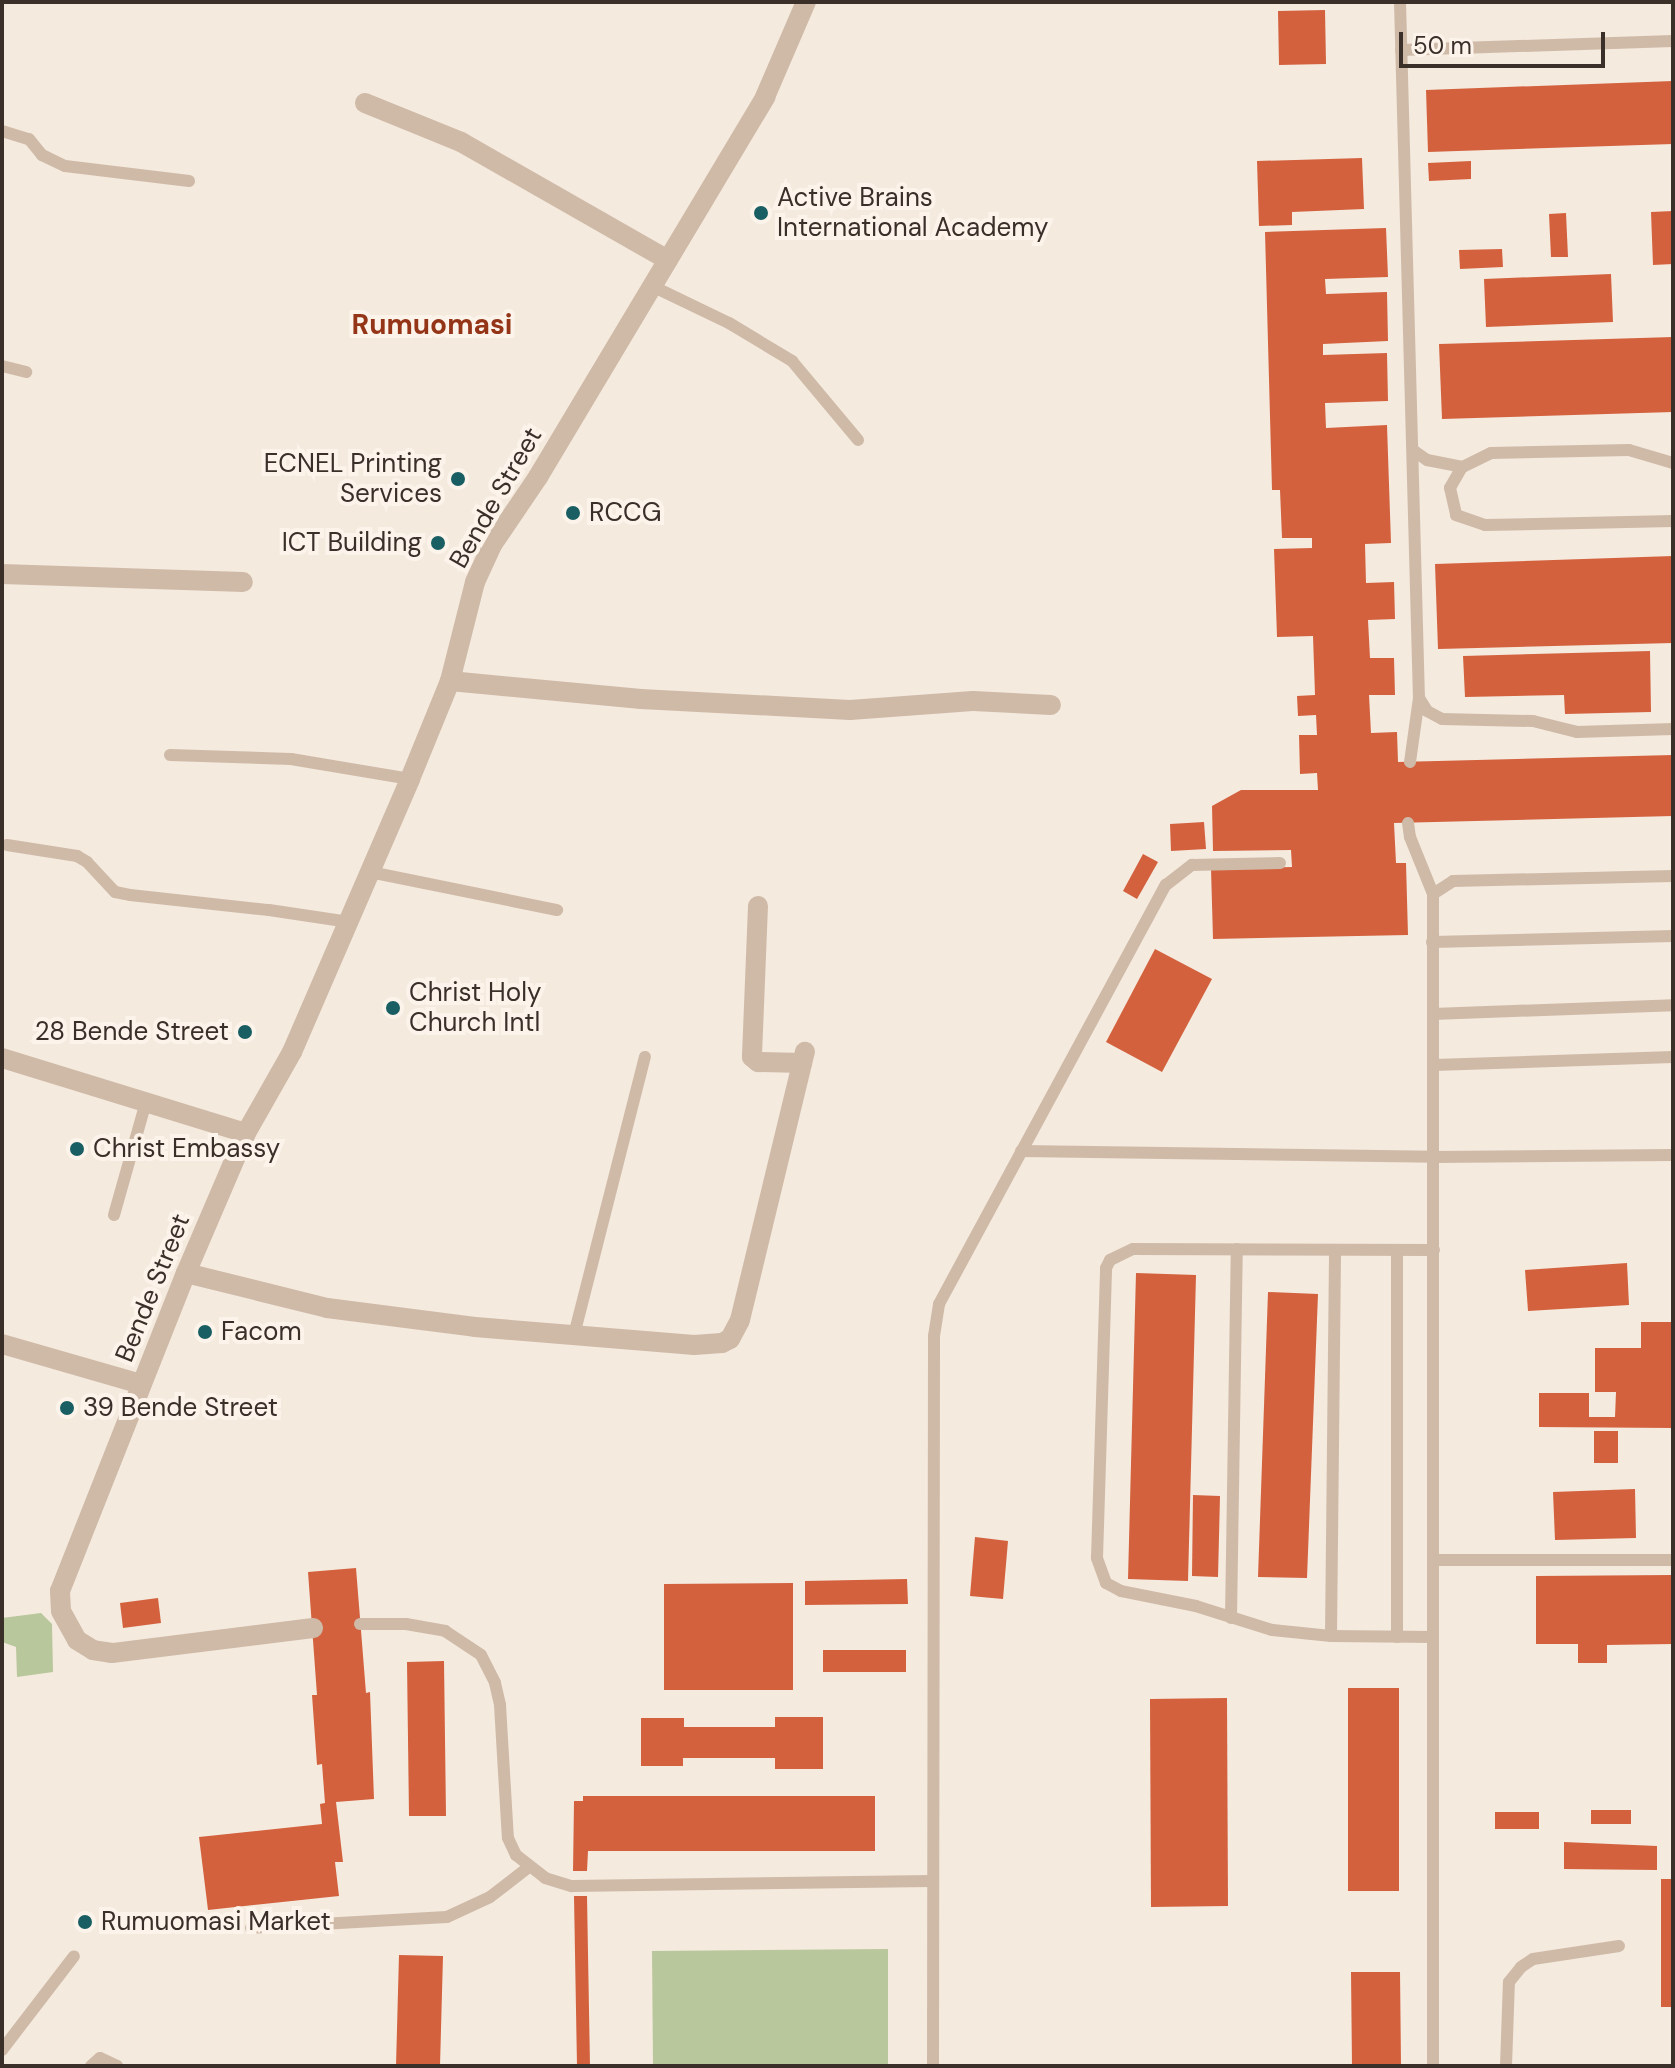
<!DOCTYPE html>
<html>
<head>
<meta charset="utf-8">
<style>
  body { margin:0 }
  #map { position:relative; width:1675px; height:2068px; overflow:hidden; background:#f5eade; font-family:"DM Sans",sans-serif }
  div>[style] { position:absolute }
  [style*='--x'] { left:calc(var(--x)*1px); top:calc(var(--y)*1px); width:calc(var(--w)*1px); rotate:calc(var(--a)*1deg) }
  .green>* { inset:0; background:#b9c79c }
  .building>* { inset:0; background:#d3613e }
  .service>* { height:12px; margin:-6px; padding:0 6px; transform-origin:6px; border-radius:6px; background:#cfbaa8 }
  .minor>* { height:20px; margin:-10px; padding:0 10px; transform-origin:10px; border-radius:10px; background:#cfbaa8 }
  .dots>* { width:22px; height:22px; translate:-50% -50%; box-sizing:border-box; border:4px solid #fcf4eb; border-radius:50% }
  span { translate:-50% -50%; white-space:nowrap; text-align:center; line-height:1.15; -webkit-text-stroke:8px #fcf4eb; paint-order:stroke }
  .poi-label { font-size:26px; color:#3b2f29 }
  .left { translate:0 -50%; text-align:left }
  .right { translate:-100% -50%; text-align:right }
  .street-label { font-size:26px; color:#3b2f29 }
  .neighbourhood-label { font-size:28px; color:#943518; font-weight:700 }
  .frame { position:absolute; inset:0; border:4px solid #3b2f29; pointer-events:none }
  .scale { position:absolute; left:1399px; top:32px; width:206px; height:36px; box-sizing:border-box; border:4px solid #3b2f29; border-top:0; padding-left:10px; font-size:24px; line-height:28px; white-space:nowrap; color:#3b2f29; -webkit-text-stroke:6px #fcf4eb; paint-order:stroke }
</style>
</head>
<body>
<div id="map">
  <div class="green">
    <div style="clip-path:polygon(41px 1613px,52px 1624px,53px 1672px,17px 1677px,16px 1647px,2px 1642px,2px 1618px)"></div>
    <div style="clip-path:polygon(888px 1949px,888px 2066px,653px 2066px,652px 1951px)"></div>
  </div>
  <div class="building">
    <div style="clip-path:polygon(1325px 10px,1326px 64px,1279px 65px,1278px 11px)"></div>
    <div style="clip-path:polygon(1673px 81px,1673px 144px,1428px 152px,1426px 90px)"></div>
    <div style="clip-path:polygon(1362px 158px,1364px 209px,1292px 212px,1292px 225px,1259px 226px,1257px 161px)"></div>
    <div style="clip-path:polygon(1471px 161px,1471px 179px,1429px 181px,1428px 163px)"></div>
    <div style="clip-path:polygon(1673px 211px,1673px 264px,1653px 265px,1651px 212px)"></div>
    <div style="clip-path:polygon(1566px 213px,1568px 257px,1551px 257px,1549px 214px)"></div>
    <div style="clip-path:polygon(1386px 228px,1388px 277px,1325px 279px,1326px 294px,1387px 292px,1388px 341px,1323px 344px,1323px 355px,1387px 353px,1388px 401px,1325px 403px,1326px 428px,1387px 425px,1391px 543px,1365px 544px,1366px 583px,1394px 582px,1395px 619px,1368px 620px,1370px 658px,1394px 658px,1395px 695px,1369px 695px,1371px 733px,1397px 732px,1398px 762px,1673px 755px,1673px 816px,1394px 823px,1396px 863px,1406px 863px,1408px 935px,1213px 939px,1211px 869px,1292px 867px,1291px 850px,1213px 851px,1212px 806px,1241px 790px,1318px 790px,1317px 773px,1300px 774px,1299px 735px,1317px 735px,1316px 715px,1298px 716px,1297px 696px,1315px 695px,1313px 636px,1277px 637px,1274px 549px,1312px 548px,1312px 538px,1282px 538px,1280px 490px,1272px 490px,1265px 232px)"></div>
    <div style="clip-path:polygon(1502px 249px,1503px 267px,1460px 269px,1459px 250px)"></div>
    <div style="clip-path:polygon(1611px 274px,1613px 322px,1486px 327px,1484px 279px)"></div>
    <div style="clip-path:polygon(1673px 337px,1673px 412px,1442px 419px,1439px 344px)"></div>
    <div style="clip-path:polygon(1673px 556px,1673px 643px,1438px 649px,1435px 564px)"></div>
    <div style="clip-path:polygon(1650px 651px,1651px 712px,1565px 714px,1564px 695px,1465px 697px,1463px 656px)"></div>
    <div style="clip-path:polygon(1204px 822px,1206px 849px,1171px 851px,1170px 824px)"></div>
    <div style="clip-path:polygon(1143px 854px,1158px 862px,1137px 899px,1123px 891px)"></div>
    <div style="clip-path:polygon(1155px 949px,1212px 979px,1162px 1072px,1106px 1042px)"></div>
    <div style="clip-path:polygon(1627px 1263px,1629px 1305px,1528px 1311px,1525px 1270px)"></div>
    <div style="clip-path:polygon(1136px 1273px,1196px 1275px,1188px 1581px,1128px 1579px)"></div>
    <div style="clip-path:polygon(1268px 1292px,1318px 1294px,1307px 1578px,1258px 1577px)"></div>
    <div style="clip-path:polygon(1641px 1322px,1673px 1322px,1673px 1428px,1539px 1427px,1539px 1393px,1589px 1393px,1589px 1417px,1615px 1417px,1616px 1392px,1595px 1392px,1595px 1348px,1641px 1348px)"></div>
    <div style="clip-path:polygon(1594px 1431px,1618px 1431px,1618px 1463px,1594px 1463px)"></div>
    <div style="clip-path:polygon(1635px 1489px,1636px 1538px,1555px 1540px,1553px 1492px)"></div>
    <div style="clip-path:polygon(1193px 1495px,1220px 1496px,1218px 1577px,1192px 1576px)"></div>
    <div style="clip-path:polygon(975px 1537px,1008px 1541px,1003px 1599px,970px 1596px)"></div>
    <div style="clip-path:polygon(356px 1568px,366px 1693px,370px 1692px,374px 1799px,336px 1802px,343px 1862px,335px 1862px,339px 1896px,208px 1910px,199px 1837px,322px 1824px,320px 1804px,325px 1803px,322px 1764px,317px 1765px,312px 1695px,317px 1695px,308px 1572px)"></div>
    <div style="clip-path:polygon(1673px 1575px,1673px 1644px,1607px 1645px,1607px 1663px,1578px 1663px,1578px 1644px,1536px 1644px,1536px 1576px)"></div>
    <div style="clip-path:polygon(907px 1579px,908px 1604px,805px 1605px,805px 1581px)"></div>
    <div style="clip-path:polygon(793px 1583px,793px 1690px,664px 1690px,664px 1584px)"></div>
    <div style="clip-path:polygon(158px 1598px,161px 1623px,123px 1628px,120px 1603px)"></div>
    <div style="clip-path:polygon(823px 1650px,906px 1650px,906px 1672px,823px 1672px)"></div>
    <div style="clip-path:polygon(444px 1661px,446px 1816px,409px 1816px,407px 1662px)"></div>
    <div style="clip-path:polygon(1348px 1688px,1399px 1688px,1399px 1891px,1348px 1891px)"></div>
    <div style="clip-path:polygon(1227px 1698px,1228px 1906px,1151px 1907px,1150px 1699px)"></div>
    <div style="clip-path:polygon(775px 1717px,823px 1717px,823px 1769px,775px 1769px,775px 1758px,683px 1758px,683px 1766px,641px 1766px,641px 1718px,684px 1718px,684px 1727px,775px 1727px)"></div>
    <div style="clip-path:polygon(583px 1796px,875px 1796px,875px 1851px,588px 1851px,587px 1871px,573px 1871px,574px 1801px,583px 1801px)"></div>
    <div style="clip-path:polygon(1591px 1810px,1631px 1810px,1631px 1824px,1591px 1824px)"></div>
    <div style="clip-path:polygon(1495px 1812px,1539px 1812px,1539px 1829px,1495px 1829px)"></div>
    <div style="clip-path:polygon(1564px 1842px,1657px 1846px,1657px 1870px,1564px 1869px)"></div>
    <div style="clip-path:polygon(1661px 1879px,1673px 1879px,1673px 2007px,1661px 2007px)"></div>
    <div style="clip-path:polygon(574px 1896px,587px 1896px,590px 2066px,577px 2066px)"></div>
    <div style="clip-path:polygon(399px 1955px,443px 1956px,440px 2066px,396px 2066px)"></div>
    <div style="clip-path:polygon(1351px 1972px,1400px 1972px,1401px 2066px,1352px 2066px)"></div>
  </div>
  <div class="service">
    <div style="--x:1400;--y:2;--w:696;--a:88.44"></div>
    <div style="--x:1419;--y:698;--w:15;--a:58"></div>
    <div style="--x:1427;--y:711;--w:17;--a:28"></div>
    <div style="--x:1442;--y:719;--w:91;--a:1.3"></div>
    <div style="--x:1533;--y:721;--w:45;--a:14"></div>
    <div style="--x:1577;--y:732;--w:96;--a:-1.8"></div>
    <div style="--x:1401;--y:50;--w:272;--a:-1.9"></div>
    <div style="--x:2;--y:131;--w:28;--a:17"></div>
    <div style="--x:29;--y:139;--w:21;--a:51"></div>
    <div style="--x:42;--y:155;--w:25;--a:26"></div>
    <div style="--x:65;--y:166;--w:125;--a:6.9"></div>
    <div style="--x:652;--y:286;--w:85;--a:25.7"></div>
    <div style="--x:729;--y:323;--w:74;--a:31.1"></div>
    <div style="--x:792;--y:361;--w:103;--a:50.1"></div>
    <div style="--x:2;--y:366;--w:25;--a:14"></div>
    <div style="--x:1414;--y:451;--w:16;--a:35"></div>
    <div style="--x:1427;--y:460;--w:36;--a:11"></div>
    <div style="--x:1673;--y:463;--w:46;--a:-163.5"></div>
    <div style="--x:1629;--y:450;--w:138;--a:178.8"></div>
    <div style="--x:1491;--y:453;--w:32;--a:154"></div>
    <div style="--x:1462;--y:467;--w:24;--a:120"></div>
    <div style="--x:1450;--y:488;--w:28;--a:77"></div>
    <div style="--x:1456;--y:515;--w:31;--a:19"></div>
    <div style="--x:1485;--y:525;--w:188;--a:-1.2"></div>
    <div style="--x:170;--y:755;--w:121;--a:1.9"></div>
    <div style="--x:291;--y:759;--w:121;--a:9.5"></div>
    <div style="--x:1410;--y:762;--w:65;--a:-82"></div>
    <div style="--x:1408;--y:823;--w:14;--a:82"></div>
    <div style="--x:1410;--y:837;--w:61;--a:68"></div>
    <div style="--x:7;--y:845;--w:71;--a:8.9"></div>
    <div style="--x:77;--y:856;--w:12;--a:31"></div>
    <div style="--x:87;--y:862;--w:41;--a:47"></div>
    <div style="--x:115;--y:892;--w:15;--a:11"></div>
    <div style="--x:130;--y:895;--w:140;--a:6.2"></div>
    <div style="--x:269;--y:910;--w:81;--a:8.5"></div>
    <div style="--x:370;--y:872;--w:191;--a:11.5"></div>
    <div style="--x:1432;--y:942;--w:241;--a:-1.4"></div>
    <div style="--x:1433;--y:1014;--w:240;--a:-2.1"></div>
    <div style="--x:1434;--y:1065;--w:239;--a:-1.9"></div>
    <div style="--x:1021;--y:1151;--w:413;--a:0.8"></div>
    <div style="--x:1434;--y:1157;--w:239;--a:-0.5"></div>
    <div style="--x:114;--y:1215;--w:117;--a:-74.2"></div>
    <div style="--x:1397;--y:1251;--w:386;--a:90"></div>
    <div style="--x:574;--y:1335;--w:287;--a:-75.7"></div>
    <div style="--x:1434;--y:1560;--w:239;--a:0"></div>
    <div style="--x:1231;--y:1618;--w:369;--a:-89.1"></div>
    <div style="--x:360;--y:1624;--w:46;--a:0"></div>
    <div style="--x:406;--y:1624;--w:40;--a:10"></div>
    <div style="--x:445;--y:1631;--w:43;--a:33.7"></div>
    <div style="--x:481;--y:1655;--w:31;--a:63"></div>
    <div style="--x:495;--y:1683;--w:23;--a:77"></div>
    <div style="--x:500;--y:1705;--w:133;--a:86.6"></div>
    <div style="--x:508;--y:1838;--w:19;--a:65"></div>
    <div style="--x:516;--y:1855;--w:37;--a:38"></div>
    <div style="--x:545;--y:1878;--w:28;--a:17"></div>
    <div style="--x:572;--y:1886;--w:359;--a:-0.8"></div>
    <div style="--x:1331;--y:1636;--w:385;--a:-89.4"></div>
    <div style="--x:1433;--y:1637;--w:102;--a:-179.4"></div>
    <div style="--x:1331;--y:1636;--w:59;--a:-174.2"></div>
    <div style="--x:1272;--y:1630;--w:80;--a:-162.5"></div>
    <div style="--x:1196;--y:1606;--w:76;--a:-168.7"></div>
    <div style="--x:1121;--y:1591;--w:17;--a:-152"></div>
    <div style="--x:1106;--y:1583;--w:27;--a:-110"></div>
    <div style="--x:1097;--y:1558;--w:290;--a:-88.2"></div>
    <div style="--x:1106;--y:1268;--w:9;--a:-63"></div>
    <div style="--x:1110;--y:1260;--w:25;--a:-26"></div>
    <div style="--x:1133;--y:1249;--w:301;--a:0.2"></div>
    <div style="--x:251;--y:1928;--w:196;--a:-3.2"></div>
    <div style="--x:447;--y:1917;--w:47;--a:-24.9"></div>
    <div style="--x:490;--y:1897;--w:49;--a:-37.6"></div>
    <div style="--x:2;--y:2050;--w:118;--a:-52.5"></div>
    <div style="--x:91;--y:2066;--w:12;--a:-42"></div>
    <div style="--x:100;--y:2058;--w:19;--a:25"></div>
    <div style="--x:933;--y:2066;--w:730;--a:-89.92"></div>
    <div style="--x:934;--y:1336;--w:32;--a:-81"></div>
    <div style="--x:939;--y:1304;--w:477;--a:-61.6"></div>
    <div style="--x:1166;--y:885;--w:33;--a:-38"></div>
    <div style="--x:1192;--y:865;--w:88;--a:-1.3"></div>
    <div style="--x:1433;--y:2066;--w:1172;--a:-90"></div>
    <div style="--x:1433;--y:894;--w:24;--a:-33"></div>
    <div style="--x:1453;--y:881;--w:220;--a:-1.3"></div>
    <div style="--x:1506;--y:2066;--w:84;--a:-88"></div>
    <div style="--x:1509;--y:1982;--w:19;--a:-51"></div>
    <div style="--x:1521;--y:1967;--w:14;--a:-34"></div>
    <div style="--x:1533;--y:1959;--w:87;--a:-8.6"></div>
  </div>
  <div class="minor">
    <div style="--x:365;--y:103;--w:104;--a:22.1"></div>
    <div style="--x:461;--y:142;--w:238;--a:29.7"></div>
    <div style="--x:2;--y:574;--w:241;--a:1.9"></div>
    <div style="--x:450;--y:681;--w:192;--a:5.4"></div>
    <div style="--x:641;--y:699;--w:209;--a:3"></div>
    <div style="--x:850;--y:710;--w:123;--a:-4.2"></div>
    <div style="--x:973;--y:701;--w:78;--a:2.9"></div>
    <div style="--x:758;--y:906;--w:151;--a:92.3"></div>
    <div style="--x:752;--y:1057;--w:8;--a:40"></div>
    <div style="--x:758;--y:1062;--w:44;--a:1.3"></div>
    <div style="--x:2;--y:1058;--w:255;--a:17.1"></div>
    <div style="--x:186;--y:1273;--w:145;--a:13.9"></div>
    <div style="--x:327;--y:1308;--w:149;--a:7.3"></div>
    <div style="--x:475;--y:1327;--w:220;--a:4.7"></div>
    <div style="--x:694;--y:1345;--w:28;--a:-4"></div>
    <div style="--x:722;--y:1343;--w:9;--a:-27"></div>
    <div style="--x:730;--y:1339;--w:21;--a:-62"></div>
    <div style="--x:740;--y:1320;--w:276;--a:-76.4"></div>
    <div style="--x:2;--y:1344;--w:145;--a:16.1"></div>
    <div style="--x:313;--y:1628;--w:203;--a:172.9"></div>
    <div style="--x:112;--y:1653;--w:19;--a:-171"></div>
    <div style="--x:93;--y:1650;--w:19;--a:-148"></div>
    <div style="--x:77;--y:1640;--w:33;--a:-119"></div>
    <div style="--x:61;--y:1611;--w:20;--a:-93"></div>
    <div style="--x:60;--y:1591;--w:342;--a:-68.4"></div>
    <div style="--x:186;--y:1273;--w:152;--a:-66.8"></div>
    <div style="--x:246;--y:1133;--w:93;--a:-60.4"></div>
    <div style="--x:292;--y:1052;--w:297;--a:-66.6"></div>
    <div style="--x:410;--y:779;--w:106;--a:-67.8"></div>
    <div style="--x:450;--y:681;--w:102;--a:-75.8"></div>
    <div style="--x:475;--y:582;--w:41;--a:-65.3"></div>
    <div style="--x:492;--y:545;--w:82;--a:-55.9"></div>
    <div style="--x:538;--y:477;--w:443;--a:-59.1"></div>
    <div style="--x:765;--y:97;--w:103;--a:-66.7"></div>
  </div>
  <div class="dots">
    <div style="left:761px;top:213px;background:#195e62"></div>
    <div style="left:458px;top:479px;background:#195e62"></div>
    <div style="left:573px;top:513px;background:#195e62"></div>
    <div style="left:438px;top:543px;background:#195e62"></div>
    <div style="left:393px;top:1008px;background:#195e62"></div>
    <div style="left:245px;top:1032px;background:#195e62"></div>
    <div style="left:77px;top:1149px;background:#195e62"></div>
    <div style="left:205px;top:1332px;background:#195e62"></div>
    <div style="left:67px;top:1408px;background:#195e62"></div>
    <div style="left:85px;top:1922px;background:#195e62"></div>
  </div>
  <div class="poi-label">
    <span class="left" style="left:777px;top:213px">Active Brains<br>International Academy</span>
    <span class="right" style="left:442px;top:479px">ECNEL Printing<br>Services</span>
    <span class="left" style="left:589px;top:513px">RCCG</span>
    <span class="right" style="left:422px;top:543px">ICT Building</span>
    <span class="left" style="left:409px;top:1008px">Christ Holy<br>Church Intl</span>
    <span class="right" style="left:229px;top:1032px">28 Bende Street</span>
    <span class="left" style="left:93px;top:1149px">Christ Embassy</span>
    <span class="left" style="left:221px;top:1332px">Facom</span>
    <span class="left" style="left:83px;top:1408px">39 Bende Street</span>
    <span class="left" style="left:101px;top:1922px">Rumuomasi Market</span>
  </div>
  <div class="street-label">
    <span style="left:496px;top:498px;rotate:-60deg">Bende Street</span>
    <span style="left:153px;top:1288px;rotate:-68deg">Bende Street</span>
  </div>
  <div class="neighbourhood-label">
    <span style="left:432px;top:325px">Rumuomasi</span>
  </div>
  <div class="frame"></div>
  <div class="scale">50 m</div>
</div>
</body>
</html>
